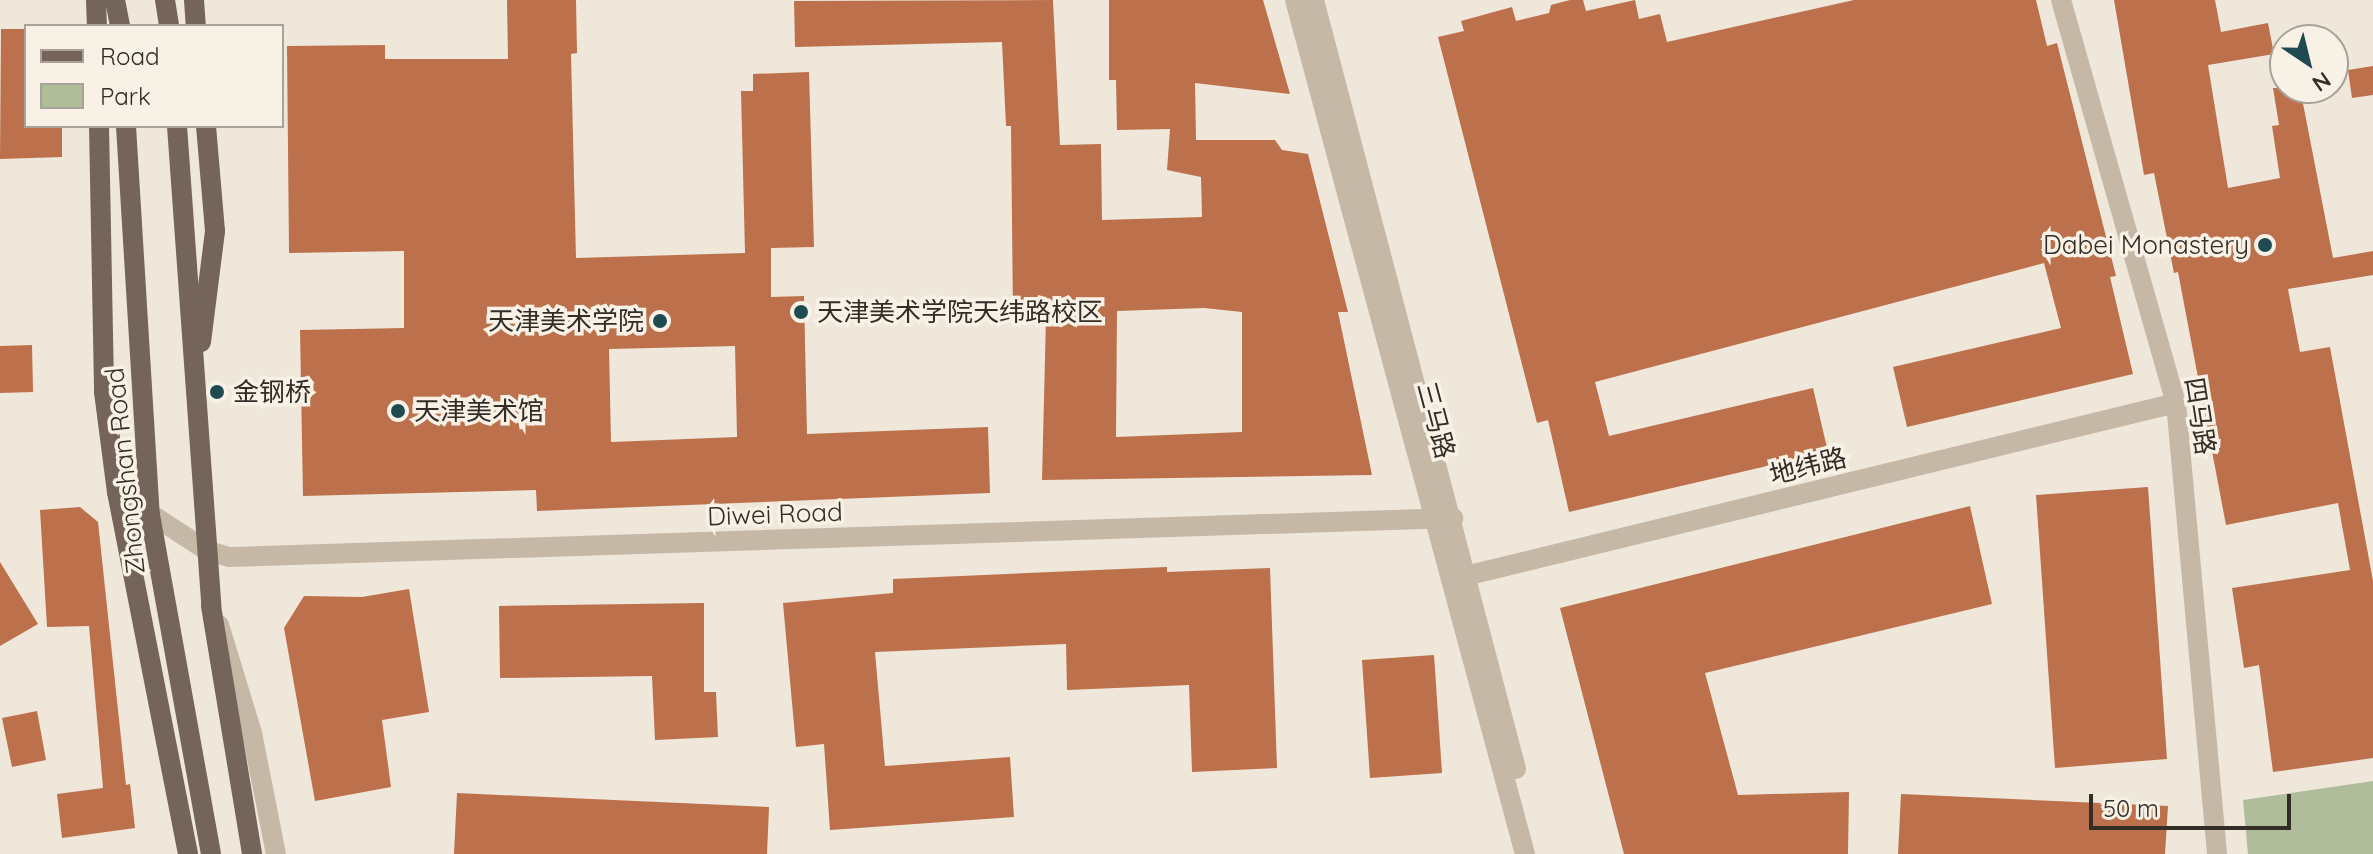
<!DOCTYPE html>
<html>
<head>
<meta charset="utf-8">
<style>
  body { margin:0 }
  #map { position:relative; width:2373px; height:854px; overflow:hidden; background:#efe7da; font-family:Quicksand,"Noto Sans SC",sans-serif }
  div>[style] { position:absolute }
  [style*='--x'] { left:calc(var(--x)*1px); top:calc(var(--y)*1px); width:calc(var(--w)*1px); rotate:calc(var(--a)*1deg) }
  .green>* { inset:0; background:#afbd9b }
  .building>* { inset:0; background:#bc704b }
  .minor>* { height:20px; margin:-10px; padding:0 10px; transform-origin:10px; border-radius:10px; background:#c6b8a7 }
  .major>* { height:20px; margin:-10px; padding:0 10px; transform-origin:10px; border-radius:10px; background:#746459 }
  .dots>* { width:22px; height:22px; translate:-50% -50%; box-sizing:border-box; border:4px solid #f7f1e6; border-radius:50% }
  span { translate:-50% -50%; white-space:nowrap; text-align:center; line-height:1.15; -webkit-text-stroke:7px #f7f1e6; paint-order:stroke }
  .poi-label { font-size:26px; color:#332c27 }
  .right { translate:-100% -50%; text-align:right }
  .left { translate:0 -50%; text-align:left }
  .street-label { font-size:26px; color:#332c27 }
  .legend { position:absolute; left:24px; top:24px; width:260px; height:104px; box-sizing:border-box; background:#f7f1e6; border:2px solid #a9a29a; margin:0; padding:10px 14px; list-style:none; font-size:24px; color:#332c27 }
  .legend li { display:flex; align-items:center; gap:16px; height:40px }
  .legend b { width:40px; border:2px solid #a9a29a }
  .north { position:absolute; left:2269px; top:24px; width:80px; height:80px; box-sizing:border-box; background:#f7f1e6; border:2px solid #a9a29a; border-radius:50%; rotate:145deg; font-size:22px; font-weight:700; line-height:32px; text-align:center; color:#332c27 }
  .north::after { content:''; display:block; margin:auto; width:28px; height:36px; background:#204a51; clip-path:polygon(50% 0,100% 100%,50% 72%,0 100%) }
  .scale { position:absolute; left:2089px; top:794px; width:202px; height:36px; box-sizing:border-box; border:4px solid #332c27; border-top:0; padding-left:10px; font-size:24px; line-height:28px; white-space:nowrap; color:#332c27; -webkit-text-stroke:6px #f7f1e6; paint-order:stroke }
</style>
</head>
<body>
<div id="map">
  <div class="green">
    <div style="clip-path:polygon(2373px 781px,2373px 854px,2248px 854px,2243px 800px)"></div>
  </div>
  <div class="building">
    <div style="clip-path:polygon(evenodd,507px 0,576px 0,577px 53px,571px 54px,576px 258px,745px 253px,741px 91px,753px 91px,753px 74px,809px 72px,814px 247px,771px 248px,771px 297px,804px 296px,807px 434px,988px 427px,990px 493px,537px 511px,536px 490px,303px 496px,300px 330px,404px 328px,404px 251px,289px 253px,287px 46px,385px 45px,385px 59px,508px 59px,507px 0,735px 346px,737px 437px,611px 442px,609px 349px,735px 346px)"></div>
    <div style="clip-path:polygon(evenodd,1053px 0,1060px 145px,1101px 144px,1102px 220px,1202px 217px,1201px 177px,1167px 170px,1170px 129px,1117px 130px,1116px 80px,1109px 80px,1109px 0,1263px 0,1290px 94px,1195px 83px,1196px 140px,1275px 140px,1282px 150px,1308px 154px,1348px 312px,1338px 312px,1372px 475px,1042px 480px,1046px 317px,1013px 317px,1011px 126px,1006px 126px,1002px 42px,795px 47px,794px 1px,1053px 0,1204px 308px,1242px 312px,1242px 432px,1116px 437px,1117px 311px,1204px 308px)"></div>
    <div style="clip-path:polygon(1570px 0,1583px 0,1586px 11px,1635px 0,1639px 19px,1660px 14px,1667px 42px,1854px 0,2036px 0,2047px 46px,2057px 43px,2116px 276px,2110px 277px,2133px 374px,1907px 427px,1893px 367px,2061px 328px,2044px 263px,1595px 382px,1609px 436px,1813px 388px,1828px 452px,1569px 512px,1548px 420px,1537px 423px,1438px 37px,1464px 31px,1461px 21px,1512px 7px,1516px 21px,1549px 13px,1551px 5px)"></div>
    <div style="clip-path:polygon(2114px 0,2215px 0,2221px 32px,2268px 23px,2274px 54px,2208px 65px,2228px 188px,2280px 178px,2272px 126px,2279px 125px,2273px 88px,2300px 88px,2333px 258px,2373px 251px,2373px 275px,2288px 289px,2300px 352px,2330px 347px,2373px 581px,2373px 758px,2273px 772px,2259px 665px,2244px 668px,2232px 588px,2350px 570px,2338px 503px,2226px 525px,2178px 272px,2174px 273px,2154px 173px,2144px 175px)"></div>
    <div style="clip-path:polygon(1px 29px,26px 29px,26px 126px,62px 126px,62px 157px,0 159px)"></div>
    <div style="clip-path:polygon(2373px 66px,2373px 95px,2352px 98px,2348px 70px)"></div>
    <div style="clip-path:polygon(32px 345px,33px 392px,0 393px,0 346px)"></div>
    <div style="clip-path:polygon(2148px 487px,2167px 759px,2055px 768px,2036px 495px)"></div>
    <div style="clip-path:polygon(1970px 506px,1992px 604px,1705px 673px,1738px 795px,1849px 792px,1848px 854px,1624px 854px,1560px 608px)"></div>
    <div style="clip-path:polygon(80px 507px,98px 522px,126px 785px,130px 784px,135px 828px,62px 838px,57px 794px,103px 788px,89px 626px,47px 627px,40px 510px)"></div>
    <div style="clip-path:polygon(0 562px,38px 624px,0 646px)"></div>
    <div style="clip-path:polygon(1167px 567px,1167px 572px,1270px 568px,1277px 768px,1192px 772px,1189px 685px,1067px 690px,1066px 644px,875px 652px,885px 766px,1010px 757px,1014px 817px,830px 830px,824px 744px,796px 747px,783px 603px,893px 593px,893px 579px)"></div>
    <div style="clip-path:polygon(409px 589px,429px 712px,382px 720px,391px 787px,315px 801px,284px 628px,304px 596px,362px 597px)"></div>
    <div style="clip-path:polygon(704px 603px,704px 692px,716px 692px,718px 737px,655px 740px,652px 676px,500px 678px,499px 606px)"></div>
    <div style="clip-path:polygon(1434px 655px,1442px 773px,1370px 778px,1362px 660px)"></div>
    <div style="clip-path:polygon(37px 711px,46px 760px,12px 767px,2px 718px)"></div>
    <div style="clip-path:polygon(457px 793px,769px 807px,767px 854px,454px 854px)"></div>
    <div style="clip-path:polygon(1901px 794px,2168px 806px,2165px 854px,1898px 854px)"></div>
  </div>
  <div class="minor">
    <div style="--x:1295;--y:0;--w:884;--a:74.93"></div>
    <div style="--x:1314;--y:0;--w:795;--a:75.28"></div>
    <div style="--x:2061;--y:0;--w:419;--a:74.1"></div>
    <div style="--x:2176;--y:403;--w:453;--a:84.8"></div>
    <div style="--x:117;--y:492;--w:106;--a:33.1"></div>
    <div style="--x:206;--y:550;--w:24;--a:17"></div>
    <div style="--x:229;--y:557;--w:1225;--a:-1.82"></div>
    <div style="--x:1457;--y:578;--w:740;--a:-13.68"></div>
    <div style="--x:219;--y:625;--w:113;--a:73"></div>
    <div style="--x:252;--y:733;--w:123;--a:78.8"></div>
  </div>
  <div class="major">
    <div style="--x:96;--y:0;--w:26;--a:88"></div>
    <div style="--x:115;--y:0;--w:26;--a:79"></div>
    <div style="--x:165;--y:0;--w:26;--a:81"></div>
    <div style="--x:194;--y:0;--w:26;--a:86"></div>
    <div style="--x:99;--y:126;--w:266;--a:88.9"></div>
    <div style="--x:104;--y:392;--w:101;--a:82.6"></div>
    <div style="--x:117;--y:492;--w:369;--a:78.9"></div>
    <div style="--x:126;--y:126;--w:390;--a:86.5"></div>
    <div style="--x:150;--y:515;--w:344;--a:79.8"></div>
    <div style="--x:177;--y:126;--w:481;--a:85.9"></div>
    <div style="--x:211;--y:606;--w:251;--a:80.6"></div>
    <div style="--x:201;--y:342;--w:112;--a:-82.8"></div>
    <div style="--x:215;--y:231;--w:105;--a:-94.9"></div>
  </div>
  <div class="dots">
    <div style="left:2265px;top:245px;background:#204a51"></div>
    <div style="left:801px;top:312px;background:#204a51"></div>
    <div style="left:660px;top:321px;background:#204a51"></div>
    <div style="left:217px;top:392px;background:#204a51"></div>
    <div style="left:398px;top:411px;background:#204a51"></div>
  </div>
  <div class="poi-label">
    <span class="right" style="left:2249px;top:245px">Dabei Monastery</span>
    <span class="left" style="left:817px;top:312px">天津美术学院天纬路校区</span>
    <span class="right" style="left:644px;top:321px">天津美术学院</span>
    <span class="left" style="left:233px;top:392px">金钢桥</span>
    <span class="left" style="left:414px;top:411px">天津美术馆</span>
  </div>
  <div class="street-label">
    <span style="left:2200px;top:416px;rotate:81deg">四马路</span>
    <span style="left:1436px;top:420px;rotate:75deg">三马路</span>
    <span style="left:1808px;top:466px;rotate:-14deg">地纬路</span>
    <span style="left:125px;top:471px;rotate:-96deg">Zhongshan Road</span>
    <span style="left:775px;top:514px;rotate:-2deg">Diwei Road</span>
  </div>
  <ul class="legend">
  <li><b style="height:10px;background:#746459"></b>Road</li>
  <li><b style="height:22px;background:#afbd9b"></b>Park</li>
  </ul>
  <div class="north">N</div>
  <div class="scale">50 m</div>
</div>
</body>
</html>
